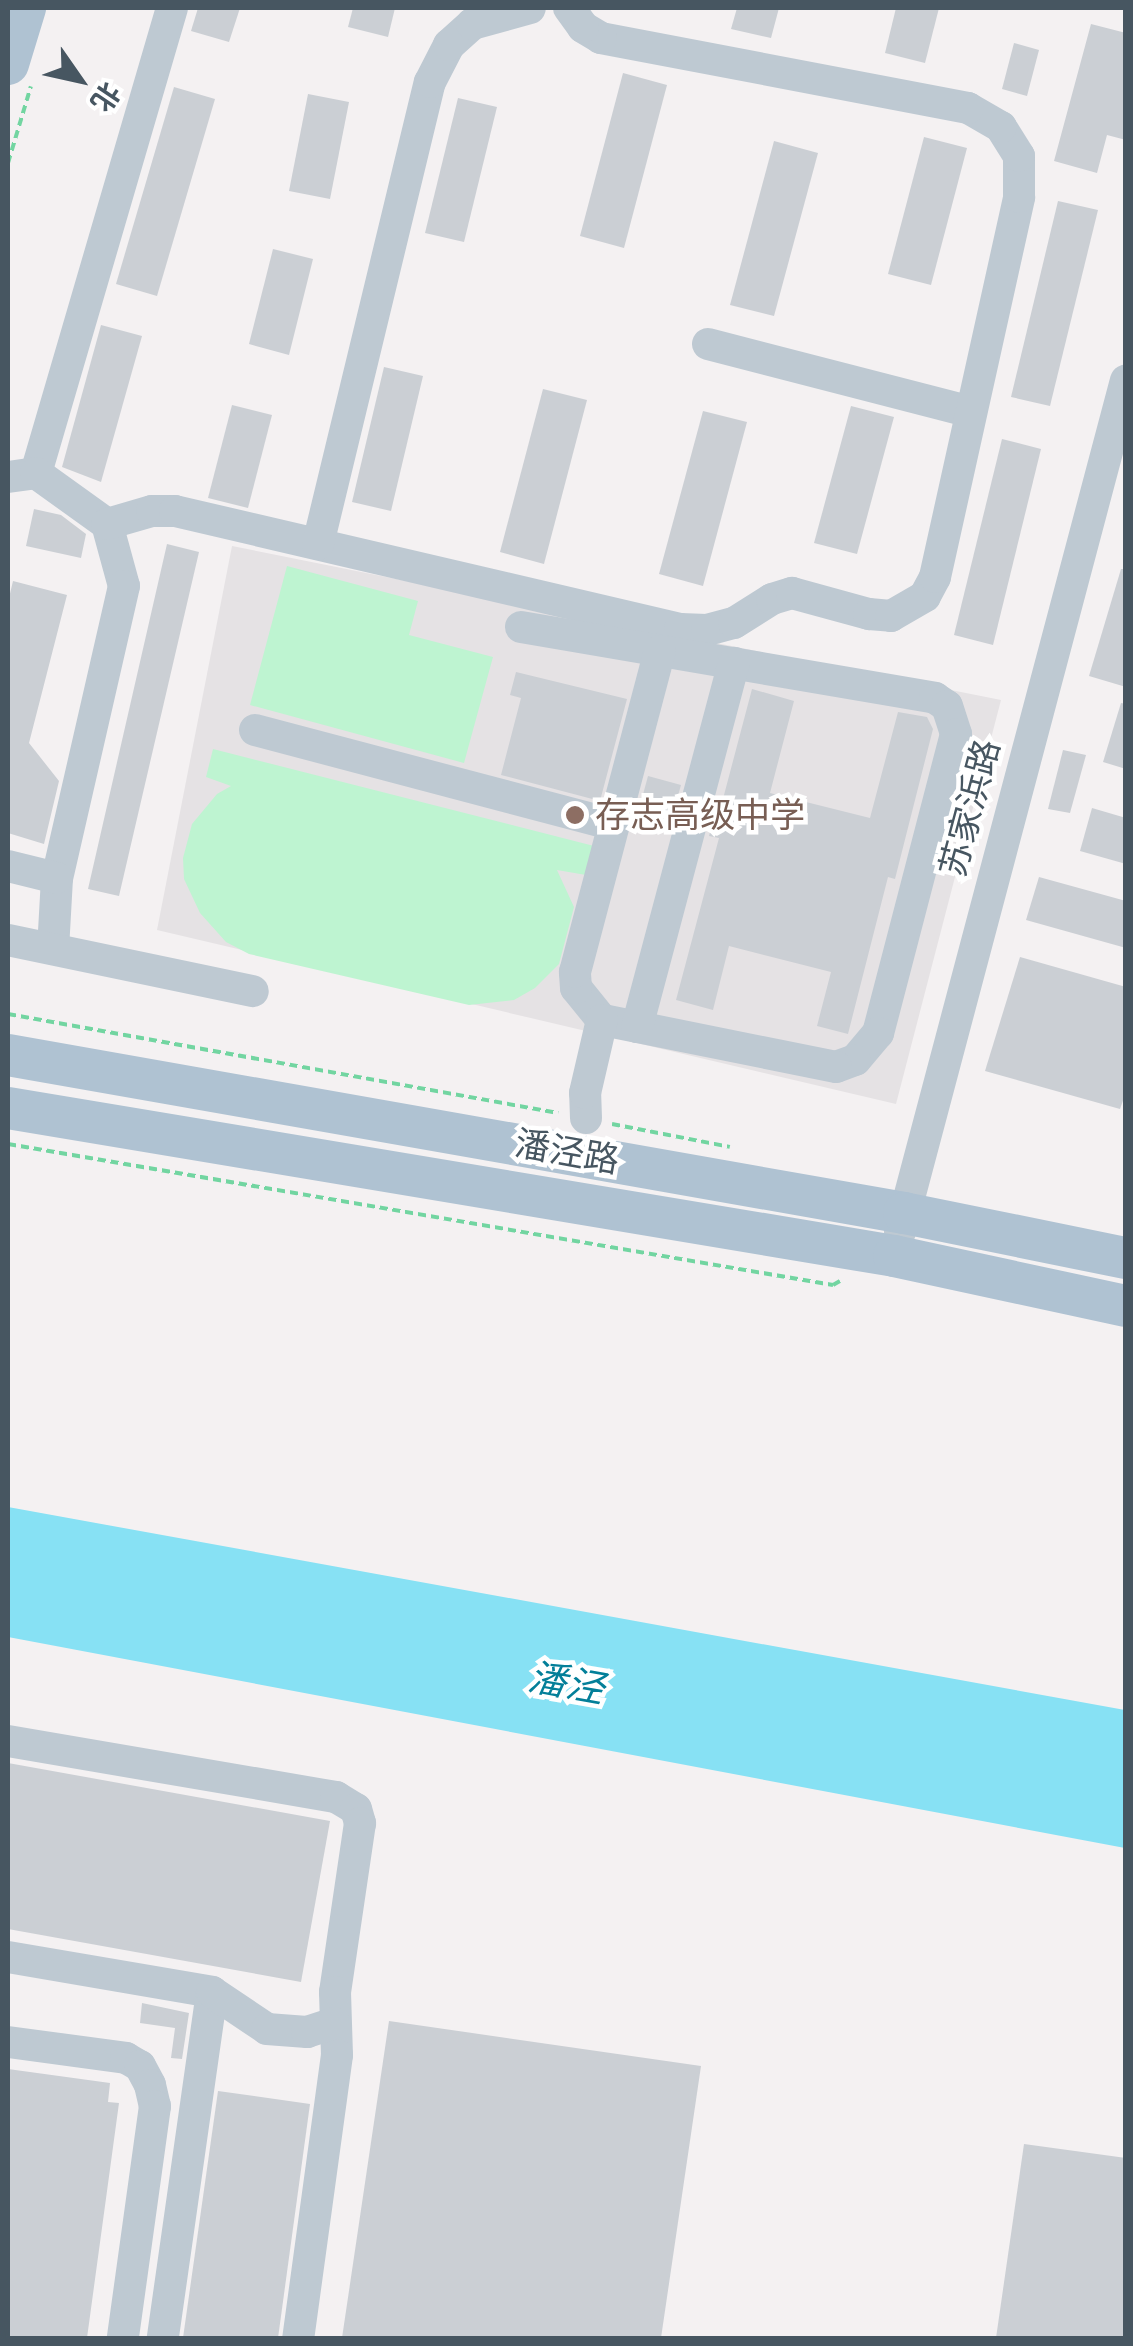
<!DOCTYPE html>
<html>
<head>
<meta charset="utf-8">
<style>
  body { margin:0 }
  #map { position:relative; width:1133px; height:2346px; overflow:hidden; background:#f4f1f2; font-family:"Fira Sans Condensed","Noto Sans SC",sans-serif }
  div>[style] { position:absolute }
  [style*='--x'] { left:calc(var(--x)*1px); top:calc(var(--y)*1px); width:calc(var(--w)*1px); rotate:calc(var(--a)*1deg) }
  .education>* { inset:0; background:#e5e2e4 }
  .green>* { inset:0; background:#bef4d1 }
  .water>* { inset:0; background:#87e1f4 }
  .building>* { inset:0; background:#cbcfd4 }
  .path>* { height:4px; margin-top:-2px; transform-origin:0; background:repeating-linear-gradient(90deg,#72d5a1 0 8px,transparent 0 13px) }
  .minor>* { height:32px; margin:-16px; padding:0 16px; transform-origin:16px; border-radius:16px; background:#bec9d2 }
  .major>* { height:42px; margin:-21px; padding:0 21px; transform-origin:21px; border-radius:21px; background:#afc2d2 }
  .dots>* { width:28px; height:28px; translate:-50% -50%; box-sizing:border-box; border:5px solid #fff; border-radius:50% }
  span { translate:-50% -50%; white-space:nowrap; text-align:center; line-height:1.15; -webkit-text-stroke:9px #fff; paint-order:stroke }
  .street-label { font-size:35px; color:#475661 }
  .education-label { font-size:35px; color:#785e54 }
  .left { translate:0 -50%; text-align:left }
  .water-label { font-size:38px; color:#037f99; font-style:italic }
  .frame { position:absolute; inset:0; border:10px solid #475661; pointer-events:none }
  .north { position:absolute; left:30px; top:30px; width:100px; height:100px; -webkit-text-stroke:8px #fff; paint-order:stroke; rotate:124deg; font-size:28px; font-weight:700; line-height:40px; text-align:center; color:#475661 }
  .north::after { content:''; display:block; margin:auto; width:35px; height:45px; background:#475661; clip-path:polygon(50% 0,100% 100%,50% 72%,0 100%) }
</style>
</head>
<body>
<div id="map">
  <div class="education">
    <div style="clip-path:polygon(232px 546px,1001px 700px,896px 1104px,157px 930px)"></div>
  </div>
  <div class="green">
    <div style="clip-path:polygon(287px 566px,418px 601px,409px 635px,493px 657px,464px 763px,250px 705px)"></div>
    <div style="clip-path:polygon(213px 749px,594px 846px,586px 875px,557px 870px,574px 907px,559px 964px,535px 988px,514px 1000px,469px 1005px,249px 954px,226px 942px,200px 913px,184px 879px,183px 858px,192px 824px,217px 794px,231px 786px,206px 777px)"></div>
  </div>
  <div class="water">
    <div style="clip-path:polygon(8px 1507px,1125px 1710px,1125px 1848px,8px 1637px)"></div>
  </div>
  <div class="building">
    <div style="clip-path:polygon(198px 8px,240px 8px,229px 42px,191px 31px)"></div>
    <div style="clip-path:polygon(353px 8px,395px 8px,388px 37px,348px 27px)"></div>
    <div style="clip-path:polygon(737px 8px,779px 8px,771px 38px,731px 29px)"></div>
    <div style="clip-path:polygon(896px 8px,939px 8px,925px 63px,885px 53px)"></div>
    <div style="clip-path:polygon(1091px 24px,1126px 33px,1126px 140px,1107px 135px,1097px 173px,1054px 161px)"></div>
    <div style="clip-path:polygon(1014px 43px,1039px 50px,1027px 96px,1002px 89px)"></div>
    <div style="clip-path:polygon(623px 73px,667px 85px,624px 248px,580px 236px)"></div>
    <div style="clip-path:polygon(174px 87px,215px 99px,157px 296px,116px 284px)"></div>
    <div style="clip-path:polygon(308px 94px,349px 102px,330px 199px,289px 191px)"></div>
    <div style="clip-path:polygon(458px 98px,497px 107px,464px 242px,425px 233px)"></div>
    <div style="clip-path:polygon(924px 137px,967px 148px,931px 285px,888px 274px)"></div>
    <div style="clip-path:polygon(774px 141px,818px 153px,774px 316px,730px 305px)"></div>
    <div style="clip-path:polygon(1058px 201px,1098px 210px,1050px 406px,1011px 397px)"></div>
    <div style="clip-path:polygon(273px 249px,313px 259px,289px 355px,249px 344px)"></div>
    <div style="clip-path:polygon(101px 325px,142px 336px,101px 482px,62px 467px)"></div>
    <div style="clip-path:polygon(384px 367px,423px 376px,391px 511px,352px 502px)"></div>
    <div style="clip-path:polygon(543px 389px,587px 400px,544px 564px,500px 552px)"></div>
    <div style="clip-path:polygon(232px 405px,272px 415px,248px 508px,208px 498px)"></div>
    <div style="clip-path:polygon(851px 406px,894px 417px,857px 554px,814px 543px)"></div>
    <div style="clip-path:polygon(703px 411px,747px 422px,703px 586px,659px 574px)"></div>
    <div style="clip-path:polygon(1002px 439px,1041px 449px,993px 645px,954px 635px)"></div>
    <div style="clip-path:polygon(34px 509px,61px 515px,86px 534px,81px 558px,26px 546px)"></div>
    <div style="clip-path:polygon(167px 544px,199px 552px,119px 896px,88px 889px)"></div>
    <div style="clip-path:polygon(1121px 569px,1126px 569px,1126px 687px,1089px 676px)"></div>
    <div style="clip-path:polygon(13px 581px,67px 595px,29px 743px,59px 781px,44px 844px,8px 833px,8px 602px)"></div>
    <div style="clip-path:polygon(516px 672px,627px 699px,600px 801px,501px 775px,521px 698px,510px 695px)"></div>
    <div style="clip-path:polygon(752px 689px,794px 701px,770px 793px,870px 818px,898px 712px,927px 717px,933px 729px,895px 879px,888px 877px,848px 1034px,817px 1026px,831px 972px,729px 946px,713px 1010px,676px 1000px,719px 838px,709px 836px,715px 813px,719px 814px)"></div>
    <div style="clip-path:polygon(1121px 703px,1126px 704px,1126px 769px,1103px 762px)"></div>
    <div style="clip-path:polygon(1063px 750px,1086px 755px,1070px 813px,1048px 809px)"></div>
    <div style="clip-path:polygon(648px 776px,681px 785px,670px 825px,637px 817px)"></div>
    <div style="clip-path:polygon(1092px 808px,1126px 818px,1126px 864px,1080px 851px)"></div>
    <div style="clip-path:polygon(1039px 877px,1126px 901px,1126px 948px,1026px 920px)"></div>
    <div style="clip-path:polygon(1020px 957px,1126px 987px,1126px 1092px,1120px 1109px,985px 1071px)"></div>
    <div style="clip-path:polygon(8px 1763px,330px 1821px,301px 1982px,8px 1929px)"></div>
    <div style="clip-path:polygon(142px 2003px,189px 2013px,182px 2059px,171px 2058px,175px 2028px,140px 2023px)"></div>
    <div style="clip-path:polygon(389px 2021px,701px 2066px,661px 2338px,342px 2338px)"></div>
    <div style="clip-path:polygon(8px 2069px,110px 2083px,108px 2102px,119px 2103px,87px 2338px,8px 2338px)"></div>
    <div style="clip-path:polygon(218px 2091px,310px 2104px,278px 2338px,183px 2338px)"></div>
    <div style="clip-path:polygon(1024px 2144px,1126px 2158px,1126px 2338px,996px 2338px)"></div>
  </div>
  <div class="path">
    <div style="--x:8;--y:163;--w:80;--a:-73.4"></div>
    <div style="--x:8;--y:1014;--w:559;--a:10.2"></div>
    <div style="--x:612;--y:1124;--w:120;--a:11"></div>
    <div style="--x:8;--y:1144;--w:837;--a:9.7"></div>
    <div style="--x:833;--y:1285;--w:8;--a:-30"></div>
  </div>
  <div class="minor">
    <div style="--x:708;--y:344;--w:271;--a:14.5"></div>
    <div style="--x:36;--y:473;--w:484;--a:-73.7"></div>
    <div style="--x:8;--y:477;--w:28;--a:-8"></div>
    <div style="--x:36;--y:473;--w:87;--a:35.7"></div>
    <div style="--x:107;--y:524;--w:64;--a:74.7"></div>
    <div style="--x:124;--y:586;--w:300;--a:102.9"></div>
    <div style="--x:57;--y:878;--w:71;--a:93.2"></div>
    <div style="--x:107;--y:524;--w:47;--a:-16.1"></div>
    <div style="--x:152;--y:511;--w:23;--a:0"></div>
    <div style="--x:175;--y:511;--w:519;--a:13.15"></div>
    <div style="--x:680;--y:629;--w:27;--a:2"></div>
    <div style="--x:707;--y:630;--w:28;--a:-15"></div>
    <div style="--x:734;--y:623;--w:45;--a:-32.3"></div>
    <div style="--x:772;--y:599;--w:21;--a:-17"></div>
    <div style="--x:792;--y:593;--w:80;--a:15.3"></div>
    <div style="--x:869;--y:614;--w:22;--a:5"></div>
    <div style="--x:891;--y:616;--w:39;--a:-30"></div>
    <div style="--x:925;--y:596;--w:21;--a:-62"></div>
    <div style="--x:935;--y:577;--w:389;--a:-77.5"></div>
    <div style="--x:1019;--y:197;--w:41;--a:-90"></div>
    <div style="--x:1019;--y:156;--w:34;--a:-122"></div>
    <div style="--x:1001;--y:127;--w:38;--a:-150"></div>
    <div style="--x:968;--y:108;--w:374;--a:-169.2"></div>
    <div style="--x:601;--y:38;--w:21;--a:-149"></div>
    <div style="--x:583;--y:27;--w:24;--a:-126"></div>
    <div style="--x:318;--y:544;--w:475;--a:-76.4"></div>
    <div style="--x:430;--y:82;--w:42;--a:-62.8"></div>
    <div style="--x:449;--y:45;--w:31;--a:-42"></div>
    <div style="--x:472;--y:24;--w:60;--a:-15.4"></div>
    <div style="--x:521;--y:627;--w:420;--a:9.7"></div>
    <div style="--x:935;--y:698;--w:14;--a:34"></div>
    <div style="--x:947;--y:706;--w:29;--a:72"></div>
    <div style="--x:956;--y:734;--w:309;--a:104.6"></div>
    <div style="--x:878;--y:1033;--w:35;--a:130"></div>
    <div style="--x:855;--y:1060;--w:20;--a:160"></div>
    <div style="--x:836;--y:1067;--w:239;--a:-168.6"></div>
    <div style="--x:602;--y:1020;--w:41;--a:-129.1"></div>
    <div style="--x:576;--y:988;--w:16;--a:-94"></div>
    <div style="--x:575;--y:972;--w:332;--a:-75.2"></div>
    <div style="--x:255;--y:730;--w:371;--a:14.8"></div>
    <div style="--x:8;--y:866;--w:50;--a:13.8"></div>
    <div style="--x:8;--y:940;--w:250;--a:11.8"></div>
    <div style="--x:637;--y:1027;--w:377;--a:-75.1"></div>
    <div style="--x:586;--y:1118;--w:25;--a:-92"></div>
    <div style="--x:585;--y:1093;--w:75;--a:-76.9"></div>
    <div style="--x:900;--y:1232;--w:881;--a:-75.14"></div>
    <div style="--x:8;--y:1741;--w:333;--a:9.7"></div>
    <div style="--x:336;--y:1797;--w:23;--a:31"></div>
    <div style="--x:356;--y:1809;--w:15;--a:74"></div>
    <div style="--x:360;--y:1823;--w:171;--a:98.4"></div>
    <div style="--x:335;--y:1992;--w:63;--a:88.2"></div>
    <div style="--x:337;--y:2055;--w:286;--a:97.8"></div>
    <div style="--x:8;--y:1957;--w:207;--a:9.7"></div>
    <div style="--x:212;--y:1992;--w:349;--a:98.1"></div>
    <div style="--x:212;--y:1992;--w:66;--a:33.9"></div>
    <div style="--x:267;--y:2029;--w:40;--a:4.3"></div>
    <div style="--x:307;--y:2032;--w:29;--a:-18"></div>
    <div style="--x:8;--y:2042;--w:119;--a:7.7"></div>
    <div style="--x:126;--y:2058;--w:16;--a:30"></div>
    <div style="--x:140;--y:2066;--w:21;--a:62"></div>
    <div style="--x:150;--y:2085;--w:22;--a:77"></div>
    <div style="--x:155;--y:2106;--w:234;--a:97.9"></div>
  </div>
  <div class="major">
    <div style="--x:8;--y:64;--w:59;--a:-73.1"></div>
    <div style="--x:8;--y:1055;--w:910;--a:10"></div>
    <div style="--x:904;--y:1213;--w:227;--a:11.5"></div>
    <div style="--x:8;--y:1108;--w:898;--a:9.48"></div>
    <div style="--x:894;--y:1256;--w:237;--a:12.2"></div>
  </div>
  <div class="dots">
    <div style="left:575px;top:815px;background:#8d6e63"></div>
  </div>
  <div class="street-label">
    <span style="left:970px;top:808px;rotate:-75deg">苏家浜路</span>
    <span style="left:567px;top:1152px;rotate:10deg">潘泾路</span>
  </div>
  <div class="education-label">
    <span class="left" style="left:595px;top:815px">存志高级中学</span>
  </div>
  <div class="water-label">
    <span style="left:566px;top:1684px;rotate:10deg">潘泾</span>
  </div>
  <div class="frame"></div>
  <div class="north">北</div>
</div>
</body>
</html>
